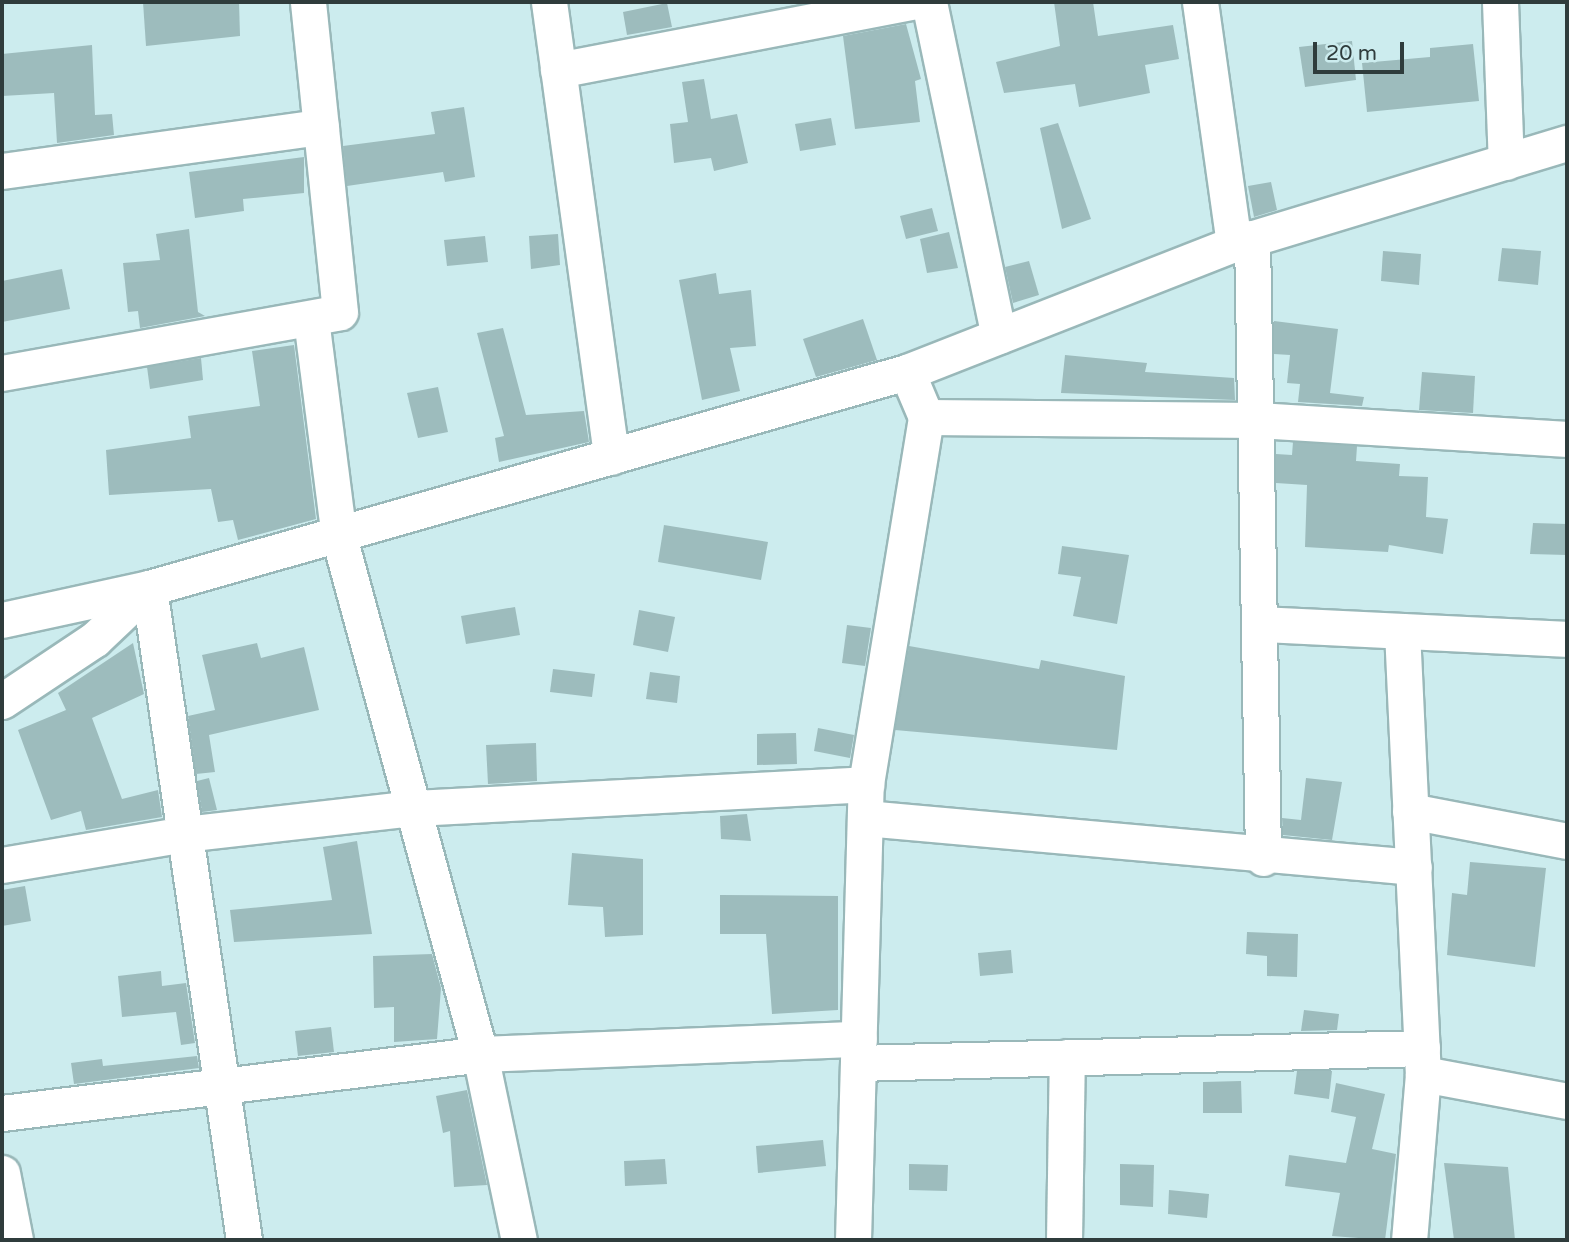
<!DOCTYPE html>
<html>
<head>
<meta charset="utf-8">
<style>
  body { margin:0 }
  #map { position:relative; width:1569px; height:1242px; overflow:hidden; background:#ccecee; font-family:"Varela Round",sans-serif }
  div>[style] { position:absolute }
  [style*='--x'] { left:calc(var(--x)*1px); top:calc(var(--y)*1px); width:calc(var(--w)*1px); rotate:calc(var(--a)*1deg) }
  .building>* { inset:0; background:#9dbcbd }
  .roads { filter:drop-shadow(2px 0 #99b8b9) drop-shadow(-2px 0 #99b8b9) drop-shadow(0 2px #99b8b9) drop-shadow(0 -2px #99b8b9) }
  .minor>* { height:35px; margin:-17.5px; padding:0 17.5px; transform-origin:17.5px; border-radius:17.5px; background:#fff }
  span { translate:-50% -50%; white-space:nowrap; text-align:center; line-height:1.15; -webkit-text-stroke:7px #ccecee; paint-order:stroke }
  .frame { position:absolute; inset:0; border:4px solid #2f3c3c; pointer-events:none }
  .scale { position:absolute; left:1313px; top:42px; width:91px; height:32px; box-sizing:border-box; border:4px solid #2f3c3c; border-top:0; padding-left:9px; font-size:21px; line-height:24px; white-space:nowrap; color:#2f3c3c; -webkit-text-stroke:5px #ccecee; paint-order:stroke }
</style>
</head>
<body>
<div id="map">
  <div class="building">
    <div style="clip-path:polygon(143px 2px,239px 2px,240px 36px,146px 46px)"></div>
    <div style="clip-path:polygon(1054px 2px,1093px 2px,1098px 36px,1173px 25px,1179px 59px,1145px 65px,1150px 93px,1079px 107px,1075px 84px,1004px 93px,996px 62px,1060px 46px)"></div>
    <div style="clip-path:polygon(667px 3px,672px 27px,627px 35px,623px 12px)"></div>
    <div style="clip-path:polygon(906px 24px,921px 79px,915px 81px,920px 122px,855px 129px,843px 36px)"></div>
    <div style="clip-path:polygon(1352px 41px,1356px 80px,1305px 87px,1299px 47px)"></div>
    <div style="clip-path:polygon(1473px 44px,1479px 101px,1367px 112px,1362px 63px,1430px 57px,1430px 48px)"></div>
    <div style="clip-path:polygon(92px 45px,95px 115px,112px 114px,114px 135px,57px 143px,54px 93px,2px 96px,2px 54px)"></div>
    <div style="clip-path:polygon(704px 79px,711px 119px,737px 114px,748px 163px,714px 171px,711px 158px,674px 163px,670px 124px,688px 122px,682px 82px)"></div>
    <div style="clip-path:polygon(464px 107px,475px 177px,445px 182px,443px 172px,347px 186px,343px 146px,435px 134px,431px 112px)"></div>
    <div style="clip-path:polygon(831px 118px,836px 145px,800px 151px,795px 124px)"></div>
    <div style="clip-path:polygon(1058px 123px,1091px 219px,1062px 229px,1040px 128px)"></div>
    <div style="clip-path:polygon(304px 157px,304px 193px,243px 199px,244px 211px,195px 218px,189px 172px)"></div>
    <div style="clip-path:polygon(1271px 182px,1277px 210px,1254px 217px,1248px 186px)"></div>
    <div style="clip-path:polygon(932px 208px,938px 231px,906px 239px,900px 216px)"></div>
    <div style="clip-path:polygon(189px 229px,198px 312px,205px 316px,140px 328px,138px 311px,128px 312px,123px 263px,160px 260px,156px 234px)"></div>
    <div style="clip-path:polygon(949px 232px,958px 268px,927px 273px,920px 239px)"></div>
    <div style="clip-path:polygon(558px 234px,560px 265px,531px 269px,529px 236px)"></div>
    <div style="clip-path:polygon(485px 236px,488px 262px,447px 266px,444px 240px)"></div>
    <div style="clip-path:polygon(1502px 248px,1541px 251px,1538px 285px,1498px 281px)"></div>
    <div style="clip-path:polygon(1383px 251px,1421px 254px,1419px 285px,1381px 281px)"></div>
    <div style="clip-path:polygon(1029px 261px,1039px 295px,1013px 303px,1005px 267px)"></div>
    <div style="clip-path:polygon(62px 269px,70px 309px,2px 322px,2px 281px)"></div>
    <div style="clip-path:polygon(716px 273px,719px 294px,751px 290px,756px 346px,730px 348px,740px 391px,702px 400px,679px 280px)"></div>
    <div style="clip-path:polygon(863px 319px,877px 360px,816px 377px,803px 339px)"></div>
    <div style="clip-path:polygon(1274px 321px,1338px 329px,1330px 393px,1364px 397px,1362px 406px,1298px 402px,1300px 384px,1287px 383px,1290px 355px,1274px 354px)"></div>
    <div style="clip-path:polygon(503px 328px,526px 415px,584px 411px,589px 442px,499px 462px,495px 438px,504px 436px,477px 333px)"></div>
    <div style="clip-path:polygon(294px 345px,316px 519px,238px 540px,233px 520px,218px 522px,211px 489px,109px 495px,106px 450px,191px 438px,188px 416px,260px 406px,252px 351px)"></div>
    <div style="clip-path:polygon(1065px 355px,1147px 363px,1145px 372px,1234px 378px,1235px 400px,1061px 393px)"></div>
    <div style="clip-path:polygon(201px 358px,203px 380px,150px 389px,147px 367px)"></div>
    <div style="clip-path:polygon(1422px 372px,1475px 376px,1473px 413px,1419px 410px)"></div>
    <div style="clip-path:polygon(438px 387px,448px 432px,418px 438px,407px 393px)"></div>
    <div style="clip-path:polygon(1293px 442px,1357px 446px,1356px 461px,1400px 464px,1399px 476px,1428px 477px,1426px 517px,1448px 519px,1443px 554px,1389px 545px,1388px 552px,1305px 547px,1307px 485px,1276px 483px,1276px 454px,1292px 455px)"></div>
    <div style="clip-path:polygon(1533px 523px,1567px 524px,1567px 555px,1530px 554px)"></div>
    <div style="clip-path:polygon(664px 525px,768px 542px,761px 580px,658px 562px)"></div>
    <div style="clip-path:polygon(1062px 546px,1129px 555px,1117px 624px,1073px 616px,1081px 577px,1058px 574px)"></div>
    <div style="clip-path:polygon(515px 607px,520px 635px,466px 644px,461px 616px)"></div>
    <div style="clip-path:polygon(639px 610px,675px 617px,668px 652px,633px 645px)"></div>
    <div style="clip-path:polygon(847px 625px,871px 628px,865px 666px,842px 663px)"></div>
    <div style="clip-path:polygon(133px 643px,144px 694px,92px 718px,122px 799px,158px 790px,162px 817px,86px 830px,81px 811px,51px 820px,18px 730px,66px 710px,58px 693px)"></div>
    <div style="clip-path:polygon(257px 643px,261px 658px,304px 647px,319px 710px,209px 735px,215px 772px,196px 774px,188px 716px,215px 710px,202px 655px)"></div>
    <div style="clip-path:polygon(909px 646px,1039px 669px,1041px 660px,1125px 676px,1117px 750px,895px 730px)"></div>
    <div style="clip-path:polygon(553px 669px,595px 674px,592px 697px,550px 692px)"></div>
    <div style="clip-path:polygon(650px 672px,680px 676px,677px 703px,646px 699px)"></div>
    <div style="clip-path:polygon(818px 728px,854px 735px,850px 758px,814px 751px)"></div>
    <div style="clip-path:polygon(796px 733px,797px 764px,757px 765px,757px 734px)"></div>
    <div style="clip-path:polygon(536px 743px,537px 781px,488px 784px,486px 745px)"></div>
    <div style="clip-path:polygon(209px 778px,217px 810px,202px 812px,197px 781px)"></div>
    <div style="clip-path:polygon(1306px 778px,1342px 782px,1332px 840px,1283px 835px,1282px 818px,1301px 820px)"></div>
    <div style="clip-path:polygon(747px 814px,751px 841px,721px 839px,720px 816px)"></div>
    <div style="clip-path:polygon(357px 841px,372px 934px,234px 942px,230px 910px,332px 900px,323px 847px)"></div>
    <div style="clip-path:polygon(572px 853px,643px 859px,643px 935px,605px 937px,603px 907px,568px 905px)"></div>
    <div style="clip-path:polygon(1470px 862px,1546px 868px,1535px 967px,1447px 955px,1452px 893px,1467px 895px)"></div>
    <div style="clip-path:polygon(25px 886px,31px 921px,2px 926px,2px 890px)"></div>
    <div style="clip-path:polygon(720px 895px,838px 896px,838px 1010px,772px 1014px,766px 934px,720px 934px)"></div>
    <div style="clip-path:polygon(1247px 932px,1298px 934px,1297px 977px,1267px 976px,1267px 956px,1246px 954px)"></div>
    <div style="clip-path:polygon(1011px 950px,1013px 973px,980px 976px,978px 953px)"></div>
    <div style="clip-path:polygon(432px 954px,441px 988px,437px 1039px,394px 1042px,394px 1007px,374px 1008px,373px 956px)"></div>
    <div style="clip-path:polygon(161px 971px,162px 986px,186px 983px,195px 1043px,181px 1045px,176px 1012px,122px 1017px,118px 976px)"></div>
    <div style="clip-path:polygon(1304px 1010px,1339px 1014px,1337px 1030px,1301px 1031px)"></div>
    <div style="clip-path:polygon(331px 1027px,334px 1052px,298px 1056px,295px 1031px)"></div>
    <div style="clip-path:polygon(197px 1056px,199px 1068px,74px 1084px,71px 1063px,102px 1059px,103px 1066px)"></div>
    <div style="clip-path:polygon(1297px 1071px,1332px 1071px,1329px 1099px,1294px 1094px)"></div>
    <div style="clip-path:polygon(1241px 1081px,1242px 1113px,1203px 1113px,1203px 1082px)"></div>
    <div style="clip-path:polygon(1336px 1083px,1385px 1094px,1372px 1149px,1396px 1154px,1385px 1240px,1332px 1236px,1340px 1193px,1285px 1186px,1289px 1155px,1346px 1163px,1356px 1117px,1331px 1112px)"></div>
    <div style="clip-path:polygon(467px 1090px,487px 1185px,454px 1187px,450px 1131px,443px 1133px,436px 1096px)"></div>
    <div style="clip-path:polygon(823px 1140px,826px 1166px,758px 1173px,756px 1146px)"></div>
    <div style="clip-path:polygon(665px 1159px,667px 1184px,625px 1186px,624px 1161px)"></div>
    <div style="clip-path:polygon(1444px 1163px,1508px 1167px,1515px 1240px,1454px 1240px)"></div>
    <div style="clip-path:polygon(909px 1164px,948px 1165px,947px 1191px,909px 1190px)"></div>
    <div style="clip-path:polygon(1120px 1164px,1154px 1165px,1153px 1207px,1120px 1205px)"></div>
    <div style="clip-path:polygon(1169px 1190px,1209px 1194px,1207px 1218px,1168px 1214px)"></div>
  </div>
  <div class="roads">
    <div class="minor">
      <div style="--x:549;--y:2;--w:459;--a:82.2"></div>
      <div style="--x:929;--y:2;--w:341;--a:78.2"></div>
      <div style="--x:1200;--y:2;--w:244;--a:82"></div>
      <div style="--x:1500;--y:2;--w:160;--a:87.9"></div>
      <div style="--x:558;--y:70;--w:360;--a:-10.9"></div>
      <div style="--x:2;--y:171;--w:322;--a:-7.9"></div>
      <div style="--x:1252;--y:238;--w:620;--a:88.98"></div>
      <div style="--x:311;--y:319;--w:220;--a:82.7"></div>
      <div style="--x:339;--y:537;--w:536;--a:74.74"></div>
      <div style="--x:480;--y:1054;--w:190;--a:78.2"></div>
      <div style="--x:2;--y:373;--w:343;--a:-10.2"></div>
      <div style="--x:340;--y:312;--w:312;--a:-95.9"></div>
      <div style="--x:926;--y:417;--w:331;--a:0.5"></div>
      <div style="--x:1257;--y:420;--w:311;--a:3.5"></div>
      <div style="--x:2;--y:620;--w:150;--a:-12.3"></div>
      <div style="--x:149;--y:588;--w:659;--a:81.71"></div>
      <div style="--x:1261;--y:624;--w:306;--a:2.8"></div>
      <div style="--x:1402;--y:631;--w:443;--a:87.3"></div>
      <div style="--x:1423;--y:1074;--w:167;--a:94.8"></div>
      <div style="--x:2;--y:701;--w:112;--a:-33.7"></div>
      <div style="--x:95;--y:639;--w:74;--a:-43.4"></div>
      <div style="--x:149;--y:588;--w:788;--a:-15.91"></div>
      <div style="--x:907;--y:372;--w:351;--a:-21.4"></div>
      <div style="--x:1234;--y:244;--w:348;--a:-16.9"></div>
      <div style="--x:1410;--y:811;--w:160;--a:10.8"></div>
      <div style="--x:865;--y:818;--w:551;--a:5.1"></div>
      <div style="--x:2;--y:865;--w:186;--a:-9.6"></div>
      <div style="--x:185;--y:834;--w:229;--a:-6.5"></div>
      <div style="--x:413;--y:808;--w:454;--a:-3"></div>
      <div style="--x:858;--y:1063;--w:564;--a:-1.52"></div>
      <div style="--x:1423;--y:1074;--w:147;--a:10.6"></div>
      <div style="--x:2;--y:1113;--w:482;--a:-7"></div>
      <div style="--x:480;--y:1054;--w:379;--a:-2.3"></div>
      <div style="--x:2;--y:1173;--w:68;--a:79"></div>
      <div style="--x:853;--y:1240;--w:456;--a:-88.4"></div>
      <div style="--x:866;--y:784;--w:372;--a:-80.7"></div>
      <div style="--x:926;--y:417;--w:49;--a:-112.9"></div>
      <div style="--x:1064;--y:1240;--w:183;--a:-89.1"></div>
    </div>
  </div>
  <div class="frame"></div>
  <div class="scale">20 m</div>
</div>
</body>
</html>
